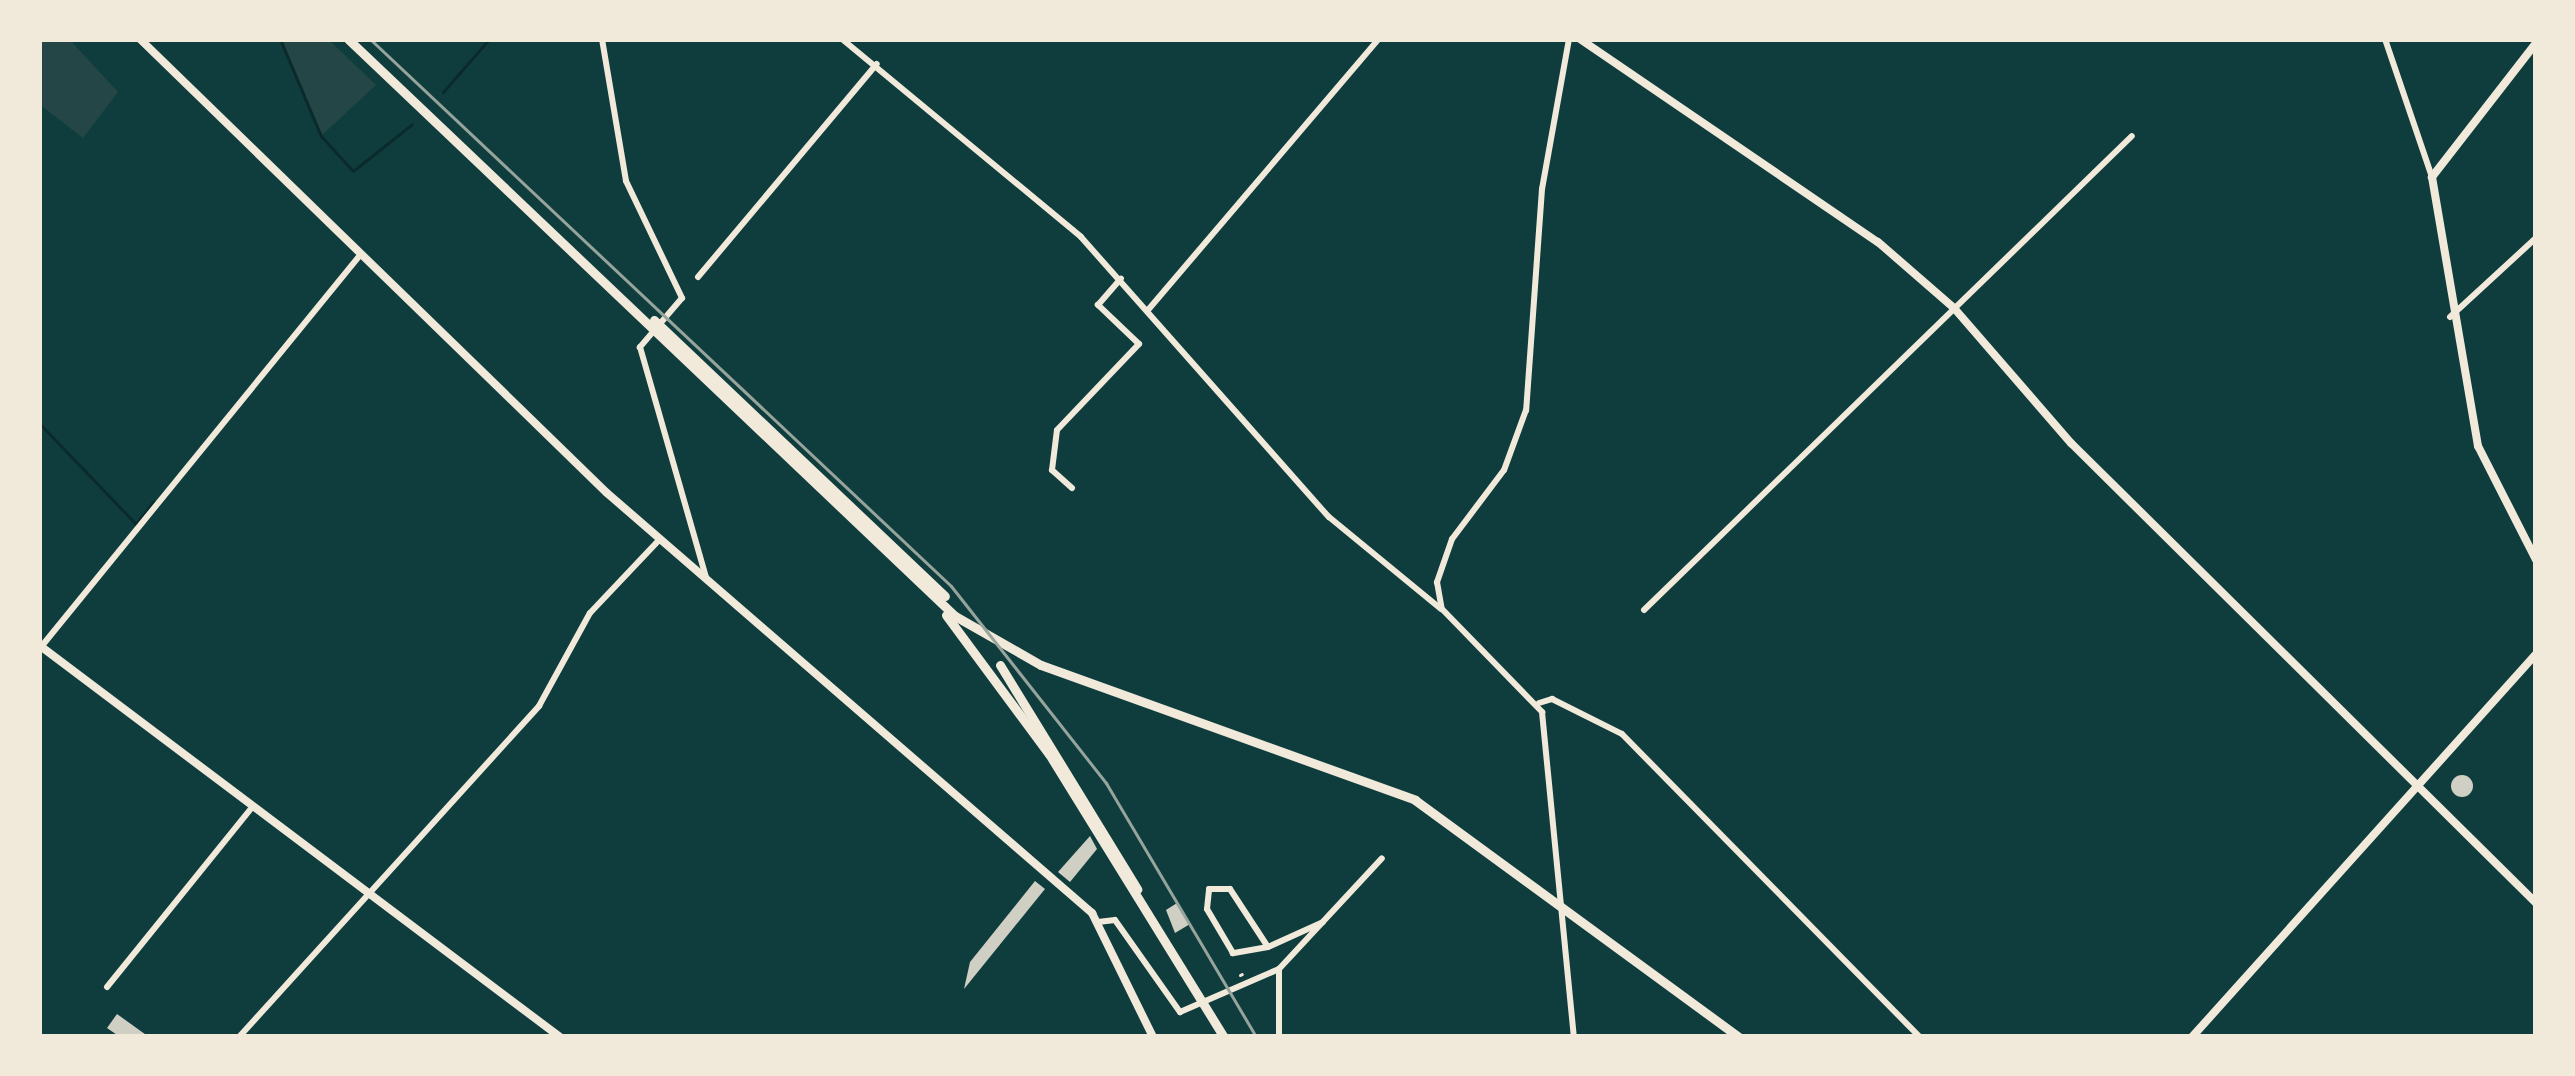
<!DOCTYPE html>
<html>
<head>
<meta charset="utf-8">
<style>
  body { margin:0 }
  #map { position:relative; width:2575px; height:1076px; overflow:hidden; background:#0f3d3e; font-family:"Open Sans",sans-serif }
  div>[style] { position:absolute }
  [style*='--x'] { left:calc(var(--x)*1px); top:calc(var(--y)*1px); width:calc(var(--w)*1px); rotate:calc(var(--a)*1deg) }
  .green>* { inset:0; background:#244646 }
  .stream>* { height:3px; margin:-1.5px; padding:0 1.5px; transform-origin:1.5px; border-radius:1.5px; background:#0a2a2b }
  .building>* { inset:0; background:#cfcfc3 }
  .round { border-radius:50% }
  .path>* { height:3px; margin:-1.5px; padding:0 1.5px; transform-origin:1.5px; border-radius:1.5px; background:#f1e9da }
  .minor>* { height:6px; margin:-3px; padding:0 3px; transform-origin:3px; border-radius:3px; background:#f1e9da }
  .tertiary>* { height:8px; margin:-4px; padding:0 4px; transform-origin:4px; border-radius:4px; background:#f1e9da }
  .secondary>* { height:8px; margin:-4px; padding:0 4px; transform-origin:4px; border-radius:4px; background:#f1e9da }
  .trunk>* { height:9px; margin:-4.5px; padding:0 4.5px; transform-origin:4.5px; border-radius:4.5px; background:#f1e9da }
  .rail>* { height:3px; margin:-1.5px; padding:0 1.5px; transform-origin:1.5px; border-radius:1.5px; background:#97a49c }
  span { translate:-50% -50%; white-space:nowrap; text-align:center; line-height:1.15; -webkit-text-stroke:9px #f1e9da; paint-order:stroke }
  .frame { position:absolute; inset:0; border:42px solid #f1e9da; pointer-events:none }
</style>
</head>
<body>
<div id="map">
  <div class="green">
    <div style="clip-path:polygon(39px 39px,69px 39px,118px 92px,83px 138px,39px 104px)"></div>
    <div style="clip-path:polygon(280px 39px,328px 39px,376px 85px,321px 136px)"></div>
  </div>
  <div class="stream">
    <div style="--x:280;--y:39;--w:105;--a:67.1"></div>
    <div style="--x:321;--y:136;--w:47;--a:47.6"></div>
    <div style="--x:353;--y:171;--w:75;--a:-38.5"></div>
    <div style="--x:443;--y:92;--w:70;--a:-49"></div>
    <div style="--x:39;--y:423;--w:140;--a:46.2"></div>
    <div style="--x:136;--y:524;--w:28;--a:-52"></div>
  </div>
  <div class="building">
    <div class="round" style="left:2451px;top:775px;width:22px;height:22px"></div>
    <div style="clip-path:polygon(1090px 836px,1097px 849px,1070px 882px,1058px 872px)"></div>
    <div style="clip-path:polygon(1035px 881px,1045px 889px,964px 989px,970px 962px)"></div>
    <div style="clip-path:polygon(1177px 903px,1190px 924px,1175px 933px,1166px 910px)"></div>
    <div style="clip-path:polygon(117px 1014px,149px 1037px,120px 1037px,107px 1028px)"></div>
  </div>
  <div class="path">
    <div style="--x:1240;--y:975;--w:2;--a:-27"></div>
  </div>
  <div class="minor">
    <div style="--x:602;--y:39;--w:144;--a:80.4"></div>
    <div style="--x:626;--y:181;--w:130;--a:64.4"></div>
    <div style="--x:682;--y:298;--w:65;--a:130.6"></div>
    <div style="--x:640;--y:347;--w:239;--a:74"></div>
    <div style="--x:842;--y:39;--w:310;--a:39.6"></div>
    <div style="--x:1081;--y:237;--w:374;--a:48.5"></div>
    <div style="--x:1329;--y:517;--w:145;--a:39.4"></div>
    <div style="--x:1569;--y:39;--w:152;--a:100.2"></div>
    <div style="--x:1542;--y:189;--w:222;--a:94.1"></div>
    <div style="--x:1526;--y:410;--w:64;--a:110.1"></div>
    <div style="--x:1504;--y:470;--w:86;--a:127"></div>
    <div style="--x:1452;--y:539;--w:46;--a:109.2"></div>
    <div style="--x:1437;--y:582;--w:27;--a:80"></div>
    <div style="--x:1442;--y:609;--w:144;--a:45.8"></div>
    <div style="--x:1542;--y:712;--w:327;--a:84.4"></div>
    <div style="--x:2385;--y:39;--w:146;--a:71.2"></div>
    <div style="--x:698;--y:277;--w:278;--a:-50"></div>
    <div style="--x:1148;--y:310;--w:356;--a:-49.6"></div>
    <div style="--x:2450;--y:317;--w:117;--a:-42.6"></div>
    <div style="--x:1072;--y:488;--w:27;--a:-138"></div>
    <div style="--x:1052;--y:470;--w:40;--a:-82.9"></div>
    <div style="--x:1057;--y:430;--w:119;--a:-46.4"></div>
    <div style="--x:1139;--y:344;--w:57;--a:-136.4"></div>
    <div style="--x:1098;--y:305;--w:35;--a:-49"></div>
    <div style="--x:1644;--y:610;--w:680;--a:-44.17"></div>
    <div style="--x:41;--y:647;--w:507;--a:-50.85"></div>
    <div style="--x:1539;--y:703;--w:14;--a:-17"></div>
    <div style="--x:1552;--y:699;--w:78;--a:26.6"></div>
    <div style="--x:1622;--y:734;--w:425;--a:45.5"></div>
    <div style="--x:1098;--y:922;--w:17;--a:-7"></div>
    <div style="--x:1115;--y:920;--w:113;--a:54.8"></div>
    <div style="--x:1180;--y:1012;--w:108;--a:-23.5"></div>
    <div style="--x:1279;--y:969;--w:68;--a:90"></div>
    <div style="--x:1268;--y:947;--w:36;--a:170"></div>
    <div style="--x:1233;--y:953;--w:51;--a:-120.6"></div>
    <div style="--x:1207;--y:909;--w:20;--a:-84"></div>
    <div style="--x:1209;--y:889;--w:21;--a:0"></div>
    <div style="--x:1230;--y:889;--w:69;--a:56.8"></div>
    <div style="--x:1268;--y:947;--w:60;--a:-24.4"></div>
    <div style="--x:1279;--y:969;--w:151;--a:-47.1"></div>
    <div style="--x:107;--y:987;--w:228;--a:-51.1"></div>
    <div style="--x:239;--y:1037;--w:447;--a:-47.8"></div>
    <div style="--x:539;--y:706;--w:106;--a:-61.3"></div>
    <div style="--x:590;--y:613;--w:100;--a:-46.6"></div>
  </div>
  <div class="tertiary">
    <div style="--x:1580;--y:39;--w:361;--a:34.3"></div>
    <div style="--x:1878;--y:242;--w:101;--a:41"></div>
    <div style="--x:1954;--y:308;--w:179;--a:49.1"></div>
    <div style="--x:2071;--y:443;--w:654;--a:44.69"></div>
    <div style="--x:2536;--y:43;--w:170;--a:127.8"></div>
    <div style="--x:2432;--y:177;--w:273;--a:80.3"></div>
    <div style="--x:2478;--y:446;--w:128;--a:63"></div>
    <div style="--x:39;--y:645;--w:652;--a:36.96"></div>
    <div style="--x:2192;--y:1037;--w:515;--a:-48.07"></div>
  </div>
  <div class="secondary">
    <div style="--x:140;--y:39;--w:651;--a:44.19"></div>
    <div style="--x:607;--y:493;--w:642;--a:40.89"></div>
    <div style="--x:1092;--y:913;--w:138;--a:63.8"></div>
  </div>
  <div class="trunk">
    <div style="--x:348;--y:39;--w:837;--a:43.55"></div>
    <div style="--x:955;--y:616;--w:99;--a:29.7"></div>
    <div style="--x:1041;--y:665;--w:398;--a:19.8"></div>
    <div style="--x:1415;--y:800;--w:401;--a:36.2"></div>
    <div style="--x:654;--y:320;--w:401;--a:43.5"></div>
    <div style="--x:946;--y:615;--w:173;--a:53.5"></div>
    <div style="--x:1049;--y:754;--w:333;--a:58.3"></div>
    <div style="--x:1000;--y:665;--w:263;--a:58.5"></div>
  </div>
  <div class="rail">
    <div style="--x:370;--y:39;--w:798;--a:43.27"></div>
    <div style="--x:951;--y:586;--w:251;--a:51.8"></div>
    <div style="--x:1106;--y:783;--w:295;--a:59.4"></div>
  </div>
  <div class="frame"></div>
</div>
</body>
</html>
